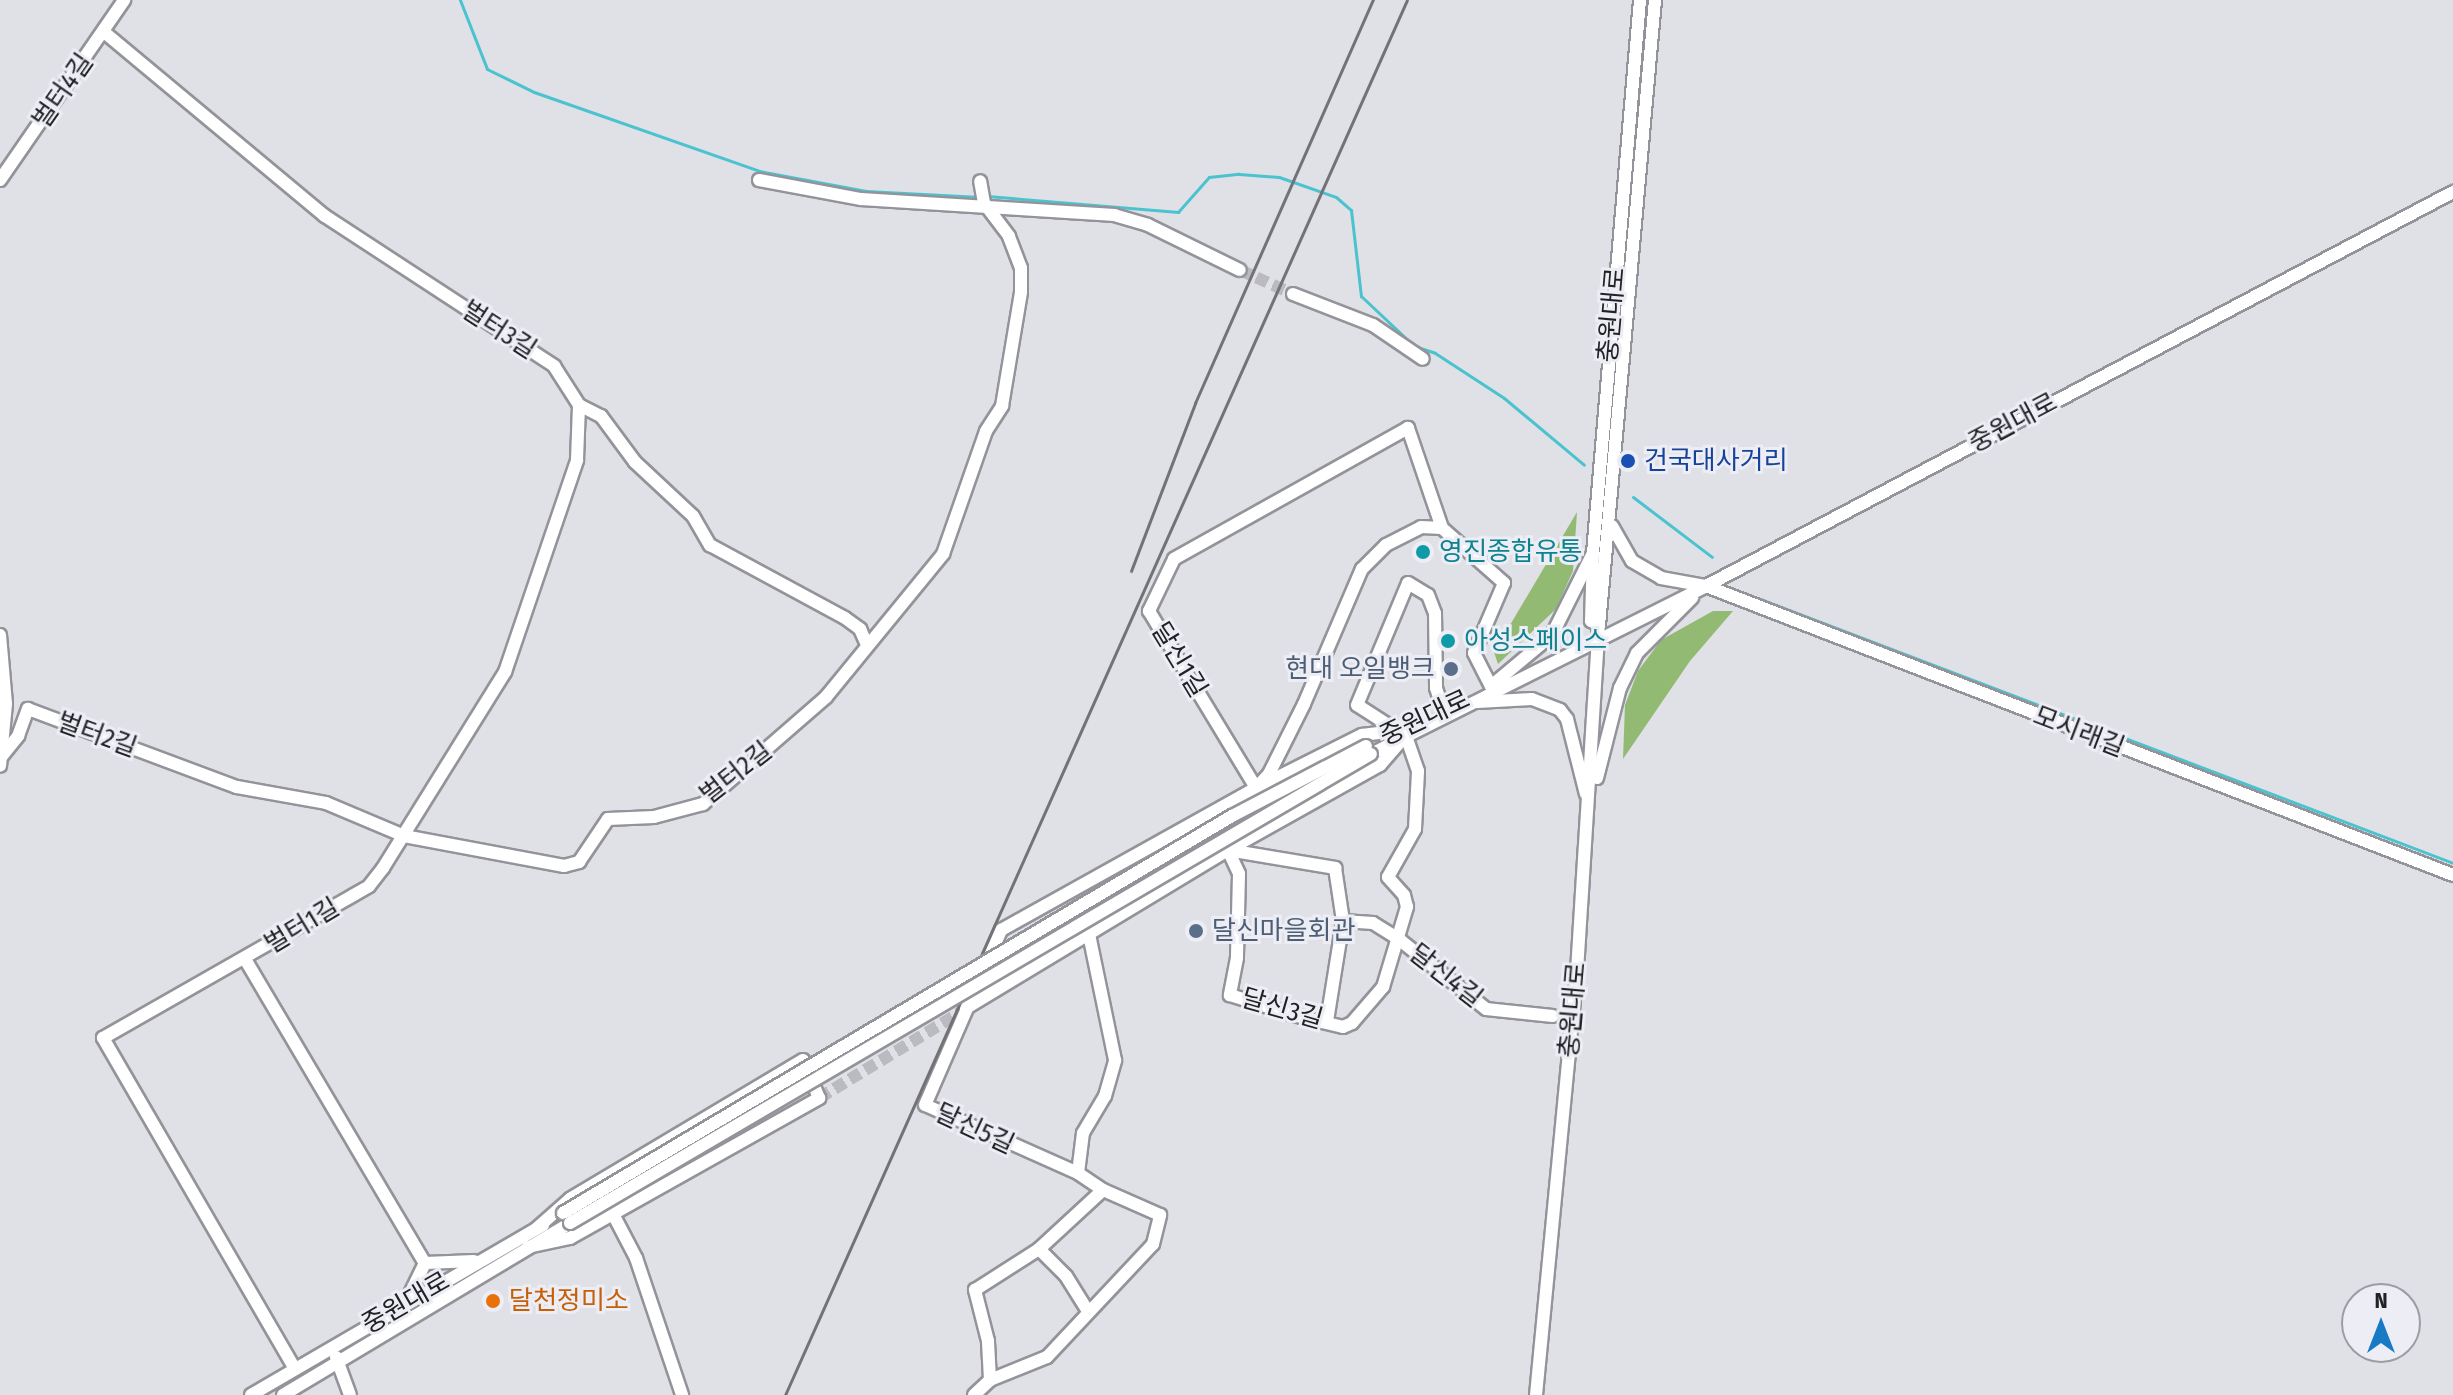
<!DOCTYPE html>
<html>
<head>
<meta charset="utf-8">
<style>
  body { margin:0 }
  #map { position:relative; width:2453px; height:1395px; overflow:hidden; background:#e0e0e7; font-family:"Fira Sans Condensed","Noto Sans KR",sans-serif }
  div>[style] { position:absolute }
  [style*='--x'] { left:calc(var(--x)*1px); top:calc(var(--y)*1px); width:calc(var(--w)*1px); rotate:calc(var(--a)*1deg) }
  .forest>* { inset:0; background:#92ba72 }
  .stream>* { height:3px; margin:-1.5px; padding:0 1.5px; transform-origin:1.5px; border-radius:1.5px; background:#4ac3ce }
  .minor-tunnel>* { height:12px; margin-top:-6px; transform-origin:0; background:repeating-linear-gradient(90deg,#babac0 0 12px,transparent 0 18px) }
  .roads { filter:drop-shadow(2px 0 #93939a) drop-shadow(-2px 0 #93939a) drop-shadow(0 2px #93939a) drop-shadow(0 -2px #93939a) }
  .minor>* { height:12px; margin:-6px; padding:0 6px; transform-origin:6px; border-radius:6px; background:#fff }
  .rail>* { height:3px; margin:-1.5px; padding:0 1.5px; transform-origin:1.5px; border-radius:1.5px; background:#727277 }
  .bridges { filter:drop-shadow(2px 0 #93939a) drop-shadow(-2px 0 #93939a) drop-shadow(0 2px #93939a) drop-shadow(0 -2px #93939a) }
  .minor-bridge>* { height:12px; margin:-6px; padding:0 6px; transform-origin:6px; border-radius:6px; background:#fff }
  .dots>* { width:22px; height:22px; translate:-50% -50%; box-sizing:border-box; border:4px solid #ededf5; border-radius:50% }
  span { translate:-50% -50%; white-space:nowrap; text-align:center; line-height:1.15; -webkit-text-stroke:6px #ededf5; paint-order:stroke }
  .street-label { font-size:26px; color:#222225 }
  .transit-label { font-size:26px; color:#164399 }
  .left { translate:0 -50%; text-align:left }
  .culture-label { font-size:26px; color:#0d838f }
  .service-label { font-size:26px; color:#4e5e75 }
  .right { translate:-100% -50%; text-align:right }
  .food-label { font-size:26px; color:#c56008 }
  .north { position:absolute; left:2341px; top:1283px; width:80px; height:80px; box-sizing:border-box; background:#ededf5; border:2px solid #9c9ca2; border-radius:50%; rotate:0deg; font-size:22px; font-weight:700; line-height:32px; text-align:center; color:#222225 }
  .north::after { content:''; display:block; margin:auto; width:28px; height:36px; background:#1879c5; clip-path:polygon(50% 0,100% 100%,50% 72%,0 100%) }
</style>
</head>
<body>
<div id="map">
  <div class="forest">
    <div style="clip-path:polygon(1577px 512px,1573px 571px,1556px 609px,1498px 664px,1494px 652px)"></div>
    <div style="clip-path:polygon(1713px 611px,1733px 611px,1690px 661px,1623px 759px,1625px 705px,1638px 671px,1661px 640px)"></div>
  </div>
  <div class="stream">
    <div style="--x:460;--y:0;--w:74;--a:68.6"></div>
    <div style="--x:487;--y:69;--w:52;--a:26.1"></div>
    <div style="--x:534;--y:92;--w:238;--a:19.3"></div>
    <div style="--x:759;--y:171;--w:109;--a:10.6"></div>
    <div style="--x:866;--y:191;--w:114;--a:3"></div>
    <div style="--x:987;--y:196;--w:192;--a:4.8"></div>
    <div style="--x:1178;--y:212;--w:47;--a:-48.5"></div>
    <div style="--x:1209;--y:177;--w:30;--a:-6"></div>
    <div style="--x:1239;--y:174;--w:40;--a:4.3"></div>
    <div style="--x:1279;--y:177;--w:60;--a:19.3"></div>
    <div style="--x:1336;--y:197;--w:20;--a:41"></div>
    <div style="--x:1351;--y:210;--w:87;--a:83.4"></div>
    <div style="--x:1361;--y:296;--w:73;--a:43.3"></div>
    <div style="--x:1414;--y:346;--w:22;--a:18"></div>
    <div style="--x:1435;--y:353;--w:82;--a:33.1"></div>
    <div style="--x:1504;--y:398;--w:104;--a:39.9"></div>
    <div style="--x:1633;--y:497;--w:99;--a:37.2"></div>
    <div style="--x:1760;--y:599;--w:742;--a:20.85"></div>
  </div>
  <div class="minor-tunnel">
    <div style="--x:1240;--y:270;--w:58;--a:24.4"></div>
    <div style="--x:819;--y:1098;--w:172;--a:-31.2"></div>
  </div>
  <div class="roads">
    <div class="minor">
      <div style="--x:104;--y:32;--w:288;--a:39.8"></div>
      <div style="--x:325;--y:216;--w:274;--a:33.2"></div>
      <div style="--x:554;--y:366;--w:46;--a:57.3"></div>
      <div style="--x:579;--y:405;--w:25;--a:27"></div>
      <div style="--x:601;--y:416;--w:57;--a:53.5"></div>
      <div style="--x:635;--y:462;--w:79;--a:43"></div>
      <div style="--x:693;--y:516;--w:34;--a:60"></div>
      <div style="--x:710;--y:545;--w:153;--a:28.4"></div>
      <div style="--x:845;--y:618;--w:19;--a:36"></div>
      <div style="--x:860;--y:629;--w:17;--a:66"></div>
      <div style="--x:0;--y:180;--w:219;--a:-55.4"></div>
      <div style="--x:759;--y:180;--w:104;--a:10.6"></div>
      <div style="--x:861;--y:199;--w:254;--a:3.6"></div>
      <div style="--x:1114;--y:215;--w:35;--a:16"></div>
      <div style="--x:1148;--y:225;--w:102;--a:26.1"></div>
      <div style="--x:1293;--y:294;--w:86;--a:21.2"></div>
      <div style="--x:1373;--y:325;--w:60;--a:34.2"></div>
      <div style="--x:1612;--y:526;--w:40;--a:60.3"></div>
      <div style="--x:1632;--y:561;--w:34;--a:30"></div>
      <div style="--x:1661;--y:578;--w:46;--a:10.1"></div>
      <div style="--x:1706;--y:586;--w:801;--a:21.15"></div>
      <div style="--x:1442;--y:528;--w:106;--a:-108.8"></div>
      <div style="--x:1408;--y:428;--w:268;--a:150.8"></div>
      <div style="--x:1174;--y:559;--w:58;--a:115.7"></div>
      <div style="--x:1149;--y:611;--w:207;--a:58.8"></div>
      <div style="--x:1256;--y:788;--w:19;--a:-47"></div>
      <div style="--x:1269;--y:774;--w:78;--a:-63.4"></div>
      <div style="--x:1304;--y:704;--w:147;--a:-66.8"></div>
      <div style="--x:1362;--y:569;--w:34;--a:-45"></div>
      <div style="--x:1386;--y:545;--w:39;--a:-27"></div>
      <div style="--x:1421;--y:527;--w:21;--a:3"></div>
      <div style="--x:1442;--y:528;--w:83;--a:41.6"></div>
      <div style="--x:1504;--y:583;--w:76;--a:113.2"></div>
      <div style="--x:1474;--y:653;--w:37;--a:63"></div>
      <div style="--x:1491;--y:686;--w:80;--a:-39.9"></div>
      <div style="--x:1552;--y:635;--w:92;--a:-63.4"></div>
      <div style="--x:1599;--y:625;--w:9;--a:-153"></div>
      <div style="--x:1591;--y:621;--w:68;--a:-88.3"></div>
      <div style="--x:1593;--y:553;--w:555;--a:-85.14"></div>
      <div style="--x:0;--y:635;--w:69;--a:85"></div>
      <div style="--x:6;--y:704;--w:62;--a:95.5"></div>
      <div style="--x:1477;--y:702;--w:55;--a:-3.1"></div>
      <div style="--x:1532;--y:699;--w:30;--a:21"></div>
      <div style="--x:1560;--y:710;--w:11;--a:52"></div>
      <div style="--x:1567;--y:719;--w:77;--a:75.8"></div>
      <div style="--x:1396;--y:730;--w:46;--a:-147.3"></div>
      <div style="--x:1357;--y:705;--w:132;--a:-67.3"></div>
      <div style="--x:1408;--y:583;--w:23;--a:31"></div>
      <div style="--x:1428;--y:595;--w:19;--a:69"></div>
      <div style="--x:1435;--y:613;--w:75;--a:89.2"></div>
      <div style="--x:1436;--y:688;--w:22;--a:72"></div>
      <div style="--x:1371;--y:754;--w:375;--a:-26.6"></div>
      <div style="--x:1706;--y:586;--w:845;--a:-27.81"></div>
      <div style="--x:2;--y:756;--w:26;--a:-51"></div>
      <div style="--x:18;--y:736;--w:29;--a:-70"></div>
      <div style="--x:28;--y:709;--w:223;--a:20.5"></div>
      <div style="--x:237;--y:787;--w:90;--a:10.2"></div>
      <div style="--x:326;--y:803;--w:85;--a:22.9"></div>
      <div style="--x:404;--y:836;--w:163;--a:10.6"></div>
      <div style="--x:564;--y:866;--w:16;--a:-15"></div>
      <div style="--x:579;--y:862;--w:52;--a:-56"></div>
      <div style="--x:608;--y:819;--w:46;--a:-2.5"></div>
      <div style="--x:654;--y:817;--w:51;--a:-14.9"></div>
      <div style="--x:703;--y:804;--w:163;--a:-41"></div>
      <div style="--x:826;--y:697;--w:185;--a:-50.7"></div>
      <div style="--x:943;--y:554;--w:130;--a:-70.7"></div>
      <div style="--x:986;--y:431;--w:30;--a:-57"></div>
      <div style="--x:1002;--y:406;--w:116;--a:-80.5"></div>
      <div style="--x:1021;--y:292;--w:24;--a:-90"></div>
      <div style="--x:1021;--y:268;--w:34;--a:-111"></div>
      <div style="--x:1009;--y:236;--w:41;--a:-127.1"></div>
      <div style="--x:984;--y:203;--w:22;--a:-100"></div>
      <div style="--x:1597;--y:778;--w:93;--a:-75.7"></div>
      <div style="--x:1620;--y:688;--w:39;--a:-64"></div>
      <div style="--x:1637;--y:653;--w:78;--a:-45"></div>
      <div style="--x:1228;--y:850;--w:26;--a:65"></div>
      <div style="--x:1239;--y:874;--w:84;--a:91.4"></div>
      <div style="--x:1237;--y:958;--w:38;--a:101"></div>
      <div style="--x:1230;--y:995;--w:70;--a:17.4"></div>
      <div style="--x:1297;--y:1016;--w:47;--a:13.4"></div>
      <div style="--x:1343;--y:1027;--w:10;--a:-24"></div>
      <div style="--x:1352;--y:1023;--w:48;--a:-49.3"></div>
      <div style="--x:1383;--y:987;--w:84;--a:-73.3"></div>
      <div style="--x:1407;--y:907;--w:12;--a:-104"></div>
      <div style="--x:1404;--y:895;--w:24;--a:-132"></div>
      <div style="--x:1388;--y:877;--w:55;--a:-60.6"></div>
      <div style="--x:1415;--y:829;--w:58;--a:-87"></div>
      <div style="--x:1418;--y:771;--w:39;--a:-109"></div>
      <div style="--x:1228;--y:850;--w:109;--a:9.5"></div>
      <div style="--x:1335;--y:868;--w:54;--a:81.4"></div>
      <div style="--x:1343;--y:921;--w:101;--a:99.1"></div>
      <div style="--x:1343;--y:921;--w:30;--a:4"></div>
      <div style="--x:1373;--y:923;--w:32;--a:32"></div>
      <div style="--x:1400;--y:940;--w:110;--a:38.7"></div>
      <div style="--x:1486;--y:1009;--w:67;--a:6"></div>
      <div style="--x:245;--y:959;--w:353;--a:59.4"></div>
      <div style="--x:425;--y:1263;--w:46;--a:116"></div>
      <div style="--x:966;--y:1008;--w:306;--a:-31.1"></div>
      <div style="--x:1228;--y:850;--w:174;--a:-29.2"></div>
      <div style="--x:1380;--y:765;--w:37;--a:-49"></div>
      <div style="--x:1078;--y:1173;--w:167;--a:-156"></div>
      <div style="--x:925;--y:1105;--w:191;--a:-66.5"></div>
      <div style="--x:1001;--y:930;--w:292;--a:-29.1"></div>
      <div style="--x:1256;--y:788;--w:119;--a:-26.6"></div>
      <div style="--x:1362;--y:735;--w:35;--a:-7"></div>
      <div style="--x:613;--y:1214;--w:50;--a:62.4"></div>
      <div style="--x:636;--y:1258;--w:145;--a:71.4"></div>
      <div style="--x:528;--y:1247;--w:43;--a:-12.1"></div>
      <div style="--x:570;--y:1238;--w:286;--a:-29.3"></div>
      <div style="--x:819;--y:1098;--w:41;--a:-112.8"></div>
      <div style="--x:803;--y:1060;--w:271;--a:149.2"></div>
      <div style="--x:570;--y:1199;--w:45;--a:138.6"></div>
      <div style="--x:1039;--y:1249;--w:38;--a:45"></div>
      <div style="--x:1066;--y:1276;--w:39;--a:58"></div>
      <div style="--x:425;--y:1263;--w:49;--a:-2.3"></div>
      <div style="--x:336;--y:1357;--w:40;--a:69.8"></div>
      <div style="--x:295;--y:1369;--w:383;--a:-120.1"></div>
      <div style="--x:103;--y:1038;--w:306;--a:-29.7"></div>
      <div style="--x:369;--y:886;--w:23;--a:-52"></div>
      <div style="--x:383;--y:868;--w:231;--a:-58.1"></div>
      <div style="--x:505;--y:672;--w:224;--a:-71.2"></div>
      <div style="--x:577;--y:460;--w:55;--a:-87.9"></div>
      <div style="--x:990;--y:1380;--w:61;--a:-22"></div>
      <div style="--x:1047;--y:1357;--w:155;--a:-46.8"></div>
      <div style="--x:1153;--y:1244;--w:30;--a:-76"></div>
      <div style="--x:1160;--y:1215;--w:62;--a:-156.3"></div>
      <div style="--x:251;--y:1395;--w:338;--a:-30.2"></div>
      <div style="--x:283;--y:1395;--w:335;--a:-30.9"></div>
      <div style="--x:974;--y:1395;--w:22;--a:-43"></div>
      <div style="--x:990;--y:1380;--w:39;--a:-93"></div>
      <div style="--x:988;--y:1341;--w:53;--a:-104.3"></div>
      <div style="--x:975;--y:1290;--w:76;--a:-32.6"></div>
      <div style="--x:1039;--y:1249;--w:87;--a:-42.7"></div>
      <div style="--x:1103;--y:1190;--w:30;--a:-146"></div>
      <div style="--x:1078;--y:1173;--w:40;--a:-82.9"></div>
      <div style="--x:1083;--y:1133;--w:43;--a:-59.3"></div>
      <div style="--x:1105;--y:1096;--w:37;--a:-74"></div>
      <div style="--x:1115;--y:1060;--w:128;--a:-101.7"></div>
      <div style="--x:1536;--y:1395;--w:426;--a:-84.5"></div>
      <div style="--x:1577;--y:971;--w:347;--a:-86.4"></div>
      <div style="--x:1599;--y:625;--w:628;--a:-84.88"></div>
    </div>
  </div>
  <div class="rail">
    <div style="--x:1131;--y:571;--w:180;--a:-69.1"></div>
    <div style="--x:1195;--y:403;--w:441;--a:-66.2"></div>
    <div style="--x:785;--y:1395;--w:1527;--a:-65.97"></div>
  </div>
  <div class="bridges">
    <div class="minor-bridge">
      <div style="--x:563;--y:1213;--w:778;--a:-30.69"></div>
      <div style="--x:1232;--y:816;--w:151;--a:-27.6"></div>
      <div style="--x:570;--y:1223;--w:928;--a:-30.35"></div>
    </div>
  </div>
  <div class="dots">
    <div style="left:1628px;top:461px;background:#1a4fb4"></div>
    <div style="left:1423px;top:552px;background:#0f9aa8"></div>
    <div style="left:1448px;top:641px;background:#0f9aa8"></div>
    <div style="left:1451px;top:669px;background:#5c6f8a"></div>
    <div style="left:1196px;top:931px;background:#5c6f8a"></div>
    <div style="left:493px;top:1301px;background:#e8710a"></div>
  </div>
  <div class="street-label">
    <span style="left:63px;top:91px;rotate:-55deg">벌터4길</span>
    <span style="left:1612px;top:315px;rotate:-85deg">충원대로</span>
    <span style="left:499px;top:330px;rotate:33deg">벌터3길</span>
    <span style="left:2013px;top:423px;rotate:-28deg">중원대로</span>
    <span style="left:1179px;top:660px;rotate:59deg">달신1길</span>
    <span style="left:1425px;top:718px;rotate:-25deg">중원대로</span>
    <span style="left:2079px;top:732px;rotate:21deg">모시래길</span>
    <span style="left:97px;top:735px;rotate:20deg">벌터2길</span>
    <span style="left:736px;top:773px;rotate:-38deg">벌터2길</span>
    <span style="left:302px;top:926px;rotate:-31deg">벌터1길</span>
    <span style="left:1446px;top:976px;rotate:38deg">달신4길</span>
    <span style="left:1282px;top:1009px;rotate:16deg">달신3길</span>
    <span style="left:1573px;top:1010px;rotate:-85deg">충원대로</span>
    <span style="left:975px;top:1129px;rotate:25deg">달신5길</span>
    <span style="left:406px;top:1303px;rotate:-30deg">중원대로</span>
  </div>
  <div class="transit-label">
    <span class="left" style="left:1644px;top:461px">건국대사거리</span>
  </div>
  <div class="culture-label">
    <span class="left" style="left:1439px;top:552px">영진종합유통</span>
    <span class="left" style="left:1464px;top:641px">아성스페이스</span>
  </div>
  <div class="service-label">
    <span class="right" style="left:1435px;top:669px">현대 오일뱅크</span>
    <span class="left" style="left:1212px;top:931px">달신마을회관</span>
  </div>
  <div class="food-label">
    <span class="left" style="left:509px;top:1301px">달천정미소</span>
  </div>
  <div class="north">N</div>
</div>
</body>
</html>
